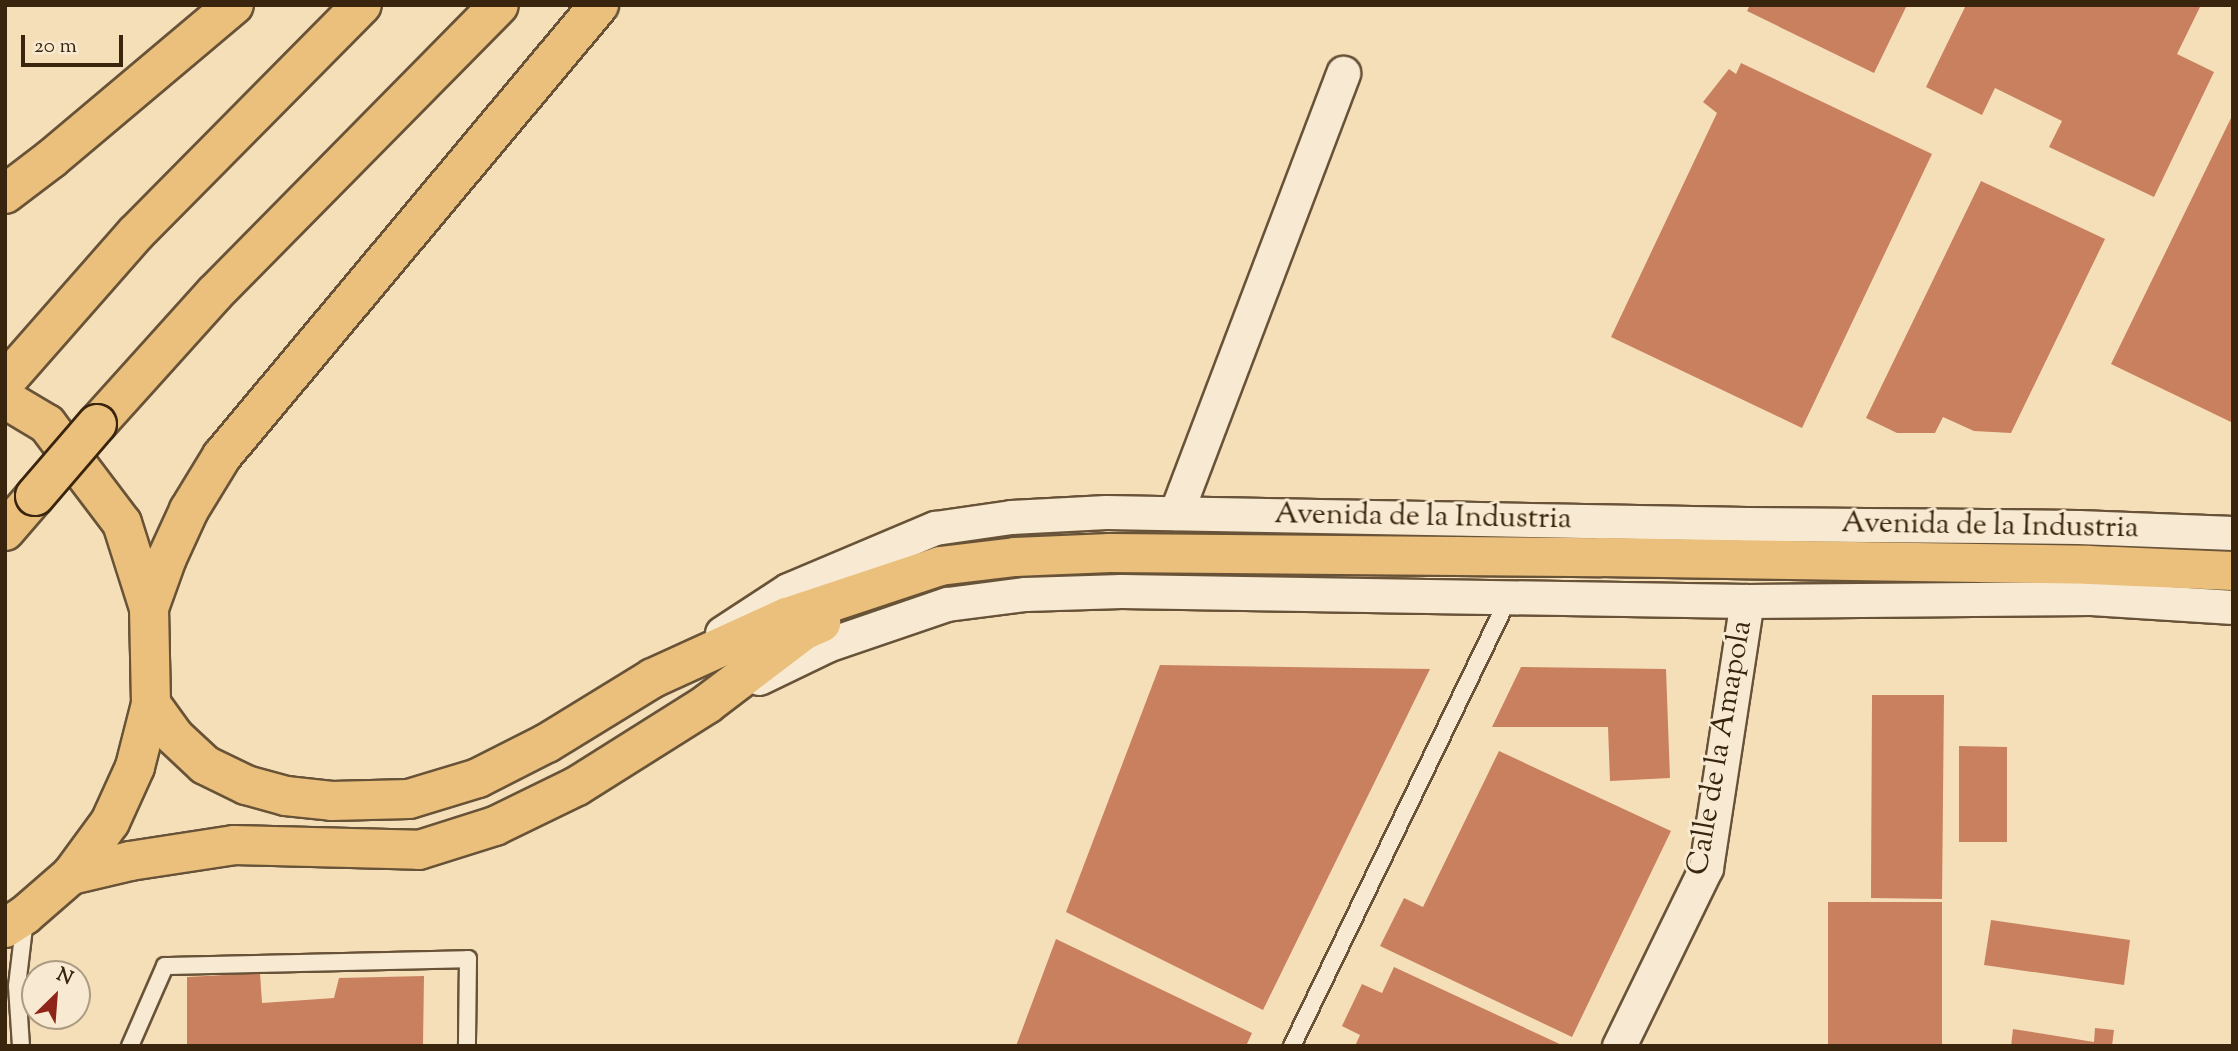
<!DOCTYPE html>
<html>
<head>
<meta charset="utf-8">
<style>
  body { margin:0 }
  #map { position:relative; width:2238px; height:1051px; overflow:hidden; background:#f5dfb9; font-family:"Sorts Mill Goudy",serif }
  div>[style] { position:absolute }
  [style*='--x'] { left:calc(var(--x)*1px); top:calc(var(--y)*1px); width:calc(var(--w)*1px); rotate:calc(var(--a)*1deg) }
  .building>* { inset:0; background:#c9805f }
  .roads { filter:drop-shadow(2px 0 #685338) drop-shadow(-2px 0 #685338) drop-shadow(0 2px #685338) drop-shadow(0 -2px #685338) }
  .service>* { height:16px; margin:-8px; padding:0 8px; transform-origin:8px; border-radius:8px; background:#f8ead2 }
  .minor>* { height:33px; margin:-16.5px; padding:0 16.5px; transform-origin:16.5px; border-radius:16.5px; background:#f8ead2 }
  .primary>* { height:38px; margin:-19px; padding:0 19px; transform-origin:19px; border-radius:19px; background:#eac07c }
  .motorway>* { height:38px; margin:-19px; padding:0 19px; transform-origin:19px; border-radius:19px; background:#eac07c }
  .bridges { filter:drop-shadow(2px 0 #39240d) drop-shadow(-2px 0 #39240d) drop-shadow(0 2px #39240d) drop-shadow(0 -2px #39240d) }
  .motorway-bridge>* { height:38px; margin:-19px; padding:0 19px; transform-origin:19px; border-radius:19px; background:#eac07c }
  span { translate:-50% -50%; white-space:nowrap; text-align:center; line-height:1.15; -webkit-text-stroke:6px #f8ead2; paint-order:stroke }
  .street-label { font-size:30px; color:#39240d }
  .frame { position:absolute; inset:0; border:7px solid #39240d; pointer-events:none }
  .north { position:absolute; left:21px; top:960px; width:70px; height:70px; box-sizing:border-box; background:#f8ead2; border:2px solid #ac9b83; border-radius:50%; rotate:25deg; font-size:19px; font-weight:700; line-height:28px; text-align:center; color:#39240d }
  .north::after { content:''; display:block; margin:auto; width:24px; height:32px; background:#8f2418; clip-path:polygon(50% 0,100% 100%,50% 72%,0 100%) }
  .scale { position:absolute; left:21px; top:35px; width:102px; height:32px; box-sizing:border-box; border:4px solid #39240d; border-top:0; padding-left:9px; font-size:21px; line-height:24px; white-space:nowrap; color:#39240d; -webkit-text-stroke:5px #f8ead2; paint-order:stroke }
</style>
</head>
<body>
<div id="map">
  <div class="building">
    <div style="clip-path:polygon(1750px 5px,1907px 5px,1874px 73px,1747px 11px)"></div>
    <div style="clip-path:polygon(1966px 5px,2201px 5px,2177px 54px,2214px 72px,2154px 197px,2049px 147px,2062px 121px,1995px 88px,1982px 115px,1926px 87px)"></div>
    <div style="clip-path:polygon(1741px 63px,1932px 154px,1802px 428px,1611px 337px,1717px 113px,1703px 102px,1729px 69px,1736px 74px)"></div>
    <div style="clip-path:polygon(2233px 114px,2233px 423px,2111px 364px)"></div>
    <div style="clip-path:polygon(1981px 181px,2105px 239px,2011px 433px,1974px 431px,1943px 417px,1935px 433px,1897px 433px,1866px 418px)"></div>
    <div style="clip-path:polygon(1160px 665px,1430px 669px,1263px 1010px,1066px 912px)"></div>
    <div style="clip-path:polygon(1521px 667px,1666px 669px,1670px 778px,1610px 781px,1608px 727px,1492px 727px)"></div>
    <div style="clip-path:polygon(1872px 695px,1944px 695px,1942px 899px,1871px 898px)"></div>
    <div style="clip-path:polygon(1959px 746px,2007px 747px,2007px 842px,1959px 842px)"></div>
    <div style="clip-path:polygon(1499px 751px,1671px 831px,1572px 1037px,1380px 946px,1404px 898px,1423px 907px)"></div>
    <div style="clip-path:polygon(1828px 902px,1942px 902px,1942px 1046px,1828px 1046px)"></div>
    <div style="clip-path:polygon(1991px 920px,2130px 940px,2124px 985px,1984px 965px)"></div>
    <div style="clip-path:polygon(1056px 939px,1252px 1033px,1246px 1046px,1016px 1046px)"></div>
    <div style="clip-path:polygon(1394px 967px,1564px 1046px,1355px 1046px,1360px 1035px,1342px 1026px,1362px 984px,1382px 993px)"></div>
    <div style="clip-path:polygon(260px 973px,262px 1003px,334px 998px,339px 978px,424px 976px,423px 1046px,187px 1046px,187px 977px)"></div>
    <div style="clip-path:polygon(2095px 1028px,2114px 1030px,2112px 1046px,2011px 1046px,2013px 1029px,2094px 1042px)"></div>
  </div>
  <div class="roads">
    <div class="service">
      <div style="--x:21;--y:1046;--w:60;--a:-93.8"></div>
      <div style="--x:17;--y:986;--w:67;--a:-83.2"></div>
      <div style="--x:130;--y:1046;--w:87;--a:-66.4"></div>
      <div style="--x:165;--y:966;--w:303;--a:-1.3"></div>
      <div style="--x:468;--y:959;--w:87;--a:90.7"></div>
      <div style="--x:1292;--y:1046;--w:499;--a:-64.2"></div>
    </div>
    <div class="minor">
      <div style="--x:1176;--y:513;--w:471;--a:-69.2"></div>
      <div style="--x:722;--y:633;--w:79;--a:-33.1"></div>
      <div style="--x:788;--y:590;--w:160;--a:-22.9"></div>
      <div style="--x:935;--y:528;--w:77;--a:-8.2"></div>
      <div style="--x:1011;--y:517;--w:95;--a:-3"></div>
      <div style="--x:1106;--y:512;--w:640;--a:1.07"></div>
      <div style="--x:1746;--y:524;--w:332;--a:0.5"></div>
      <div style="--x:2078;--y:527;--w:155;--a:2.2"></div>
      <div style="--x:759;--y:678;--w:76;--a:-25.9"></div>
      <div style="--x:827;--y:645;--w:127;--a:-18.9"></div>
      <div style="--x:947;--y:604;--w:79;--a:-7.3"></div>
      <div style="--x:1025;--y:594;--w:96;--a:-1.8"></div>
      <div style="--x:1121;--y:591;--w:626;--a:0.92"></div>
      <div style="--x:1747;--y:601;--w:344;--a:-0.5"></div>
      <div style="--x:2091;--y:598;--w:142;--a:3.6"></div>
      <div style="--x:1619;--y:1046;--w:198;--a:-64"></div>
      <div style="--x:1706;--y:868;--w:270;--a:-81.3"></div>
    </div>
    <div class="primary">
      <div style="--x:5;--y:399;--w:49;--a:30.8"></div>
      <div style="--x:47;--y:424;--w:124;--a:52.9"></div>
      <div style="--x:122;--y:523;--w:89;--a:72.4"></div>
      <div style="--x:149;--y:608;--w:96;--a:88.8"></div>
      <div style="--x:151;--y:704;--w:65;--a:104.3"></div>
      <div style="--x:135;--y:767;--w:60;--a:114.4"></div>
      <div style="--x:110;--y:822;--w:66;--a:126.3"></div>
      <div style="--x:71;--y:875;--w:61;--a:139"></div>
      <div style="--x:25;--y:915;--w:24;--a:147"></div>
      <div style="--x:151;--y:704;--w:39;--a:54"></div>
      <div style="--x:174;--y:736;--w:42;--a:43.1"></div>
      <div style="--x:205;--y:765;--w:46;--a:26"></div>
      <div style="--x:246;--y:785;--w:41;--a:15.4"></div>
      <div style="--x:286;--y:796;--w:46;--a:6.2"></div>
      <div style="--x:332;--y:801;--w:77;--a:-1.5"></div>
      <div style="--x:409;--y:799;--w:72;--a:-16.9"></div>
      <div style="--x:478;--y:778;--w:77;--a:-26.9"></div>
      <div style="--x:547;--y:743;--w:124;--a:-31.5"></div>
      <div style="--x:653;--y:678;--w:147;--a:-24.5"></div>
      <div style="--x:787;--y:617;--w:161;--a:-18.4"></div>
      <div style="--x:940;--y:566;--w:76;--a:-6.8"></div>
      <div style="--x:1015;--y:557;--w:95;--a:-2.4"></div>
      <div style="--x:1110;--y:553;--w:490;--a:0.5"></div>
      <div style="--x:1600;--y:557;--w:489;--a:0.9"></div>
      <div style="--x:2089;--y:565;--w:144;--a:2.4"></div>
      <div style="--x:71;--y:875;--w:61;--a:-13.3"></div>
      <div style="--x:130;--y:861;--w:105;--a:-8.7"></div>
      <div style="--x:234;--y:845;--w:185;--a:1.5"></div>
      <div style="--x:419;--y:850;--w:80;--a:-17.5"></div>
      <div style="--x:495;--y:826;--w:91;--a:-26"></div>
      <div style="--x:577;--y:786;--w:154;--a:-32.2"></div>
      <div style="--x:707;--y:704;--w:121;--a:-37.2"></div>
      <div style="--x:803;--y:631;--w:20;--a:-24"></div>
    </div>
    <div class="motorway">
      <div style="--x:5;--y:194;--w:58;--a:-37.3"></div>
      <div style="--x:51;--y:159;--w:239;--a:-40.1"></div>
      <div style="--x:5;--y:382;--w:198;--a:-48.7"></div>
      <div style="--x:136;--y:233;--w:321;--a:-45.3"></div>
      <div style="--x:97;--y:424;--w:176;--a:-48"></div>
      <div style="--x:215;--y:293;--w:404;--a:-45.4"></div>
      <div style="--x:5;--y:531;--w:46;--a:-49.4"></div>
      <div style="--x:149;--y:608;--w:53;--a:-70.2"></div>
      <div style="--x:167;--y:558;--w:53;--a:-65.4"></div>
      <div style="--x:189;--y:510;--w:63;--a:-58.6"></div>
      <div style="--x:222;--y:456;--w:588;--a:-50.11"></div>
    </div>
  </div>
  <div class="bridges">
    <div class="motorway-bridge">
      <div style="--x:35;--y:496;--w:95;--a:-49.3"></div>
    </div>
  </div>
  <div class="street-label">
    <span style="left:1423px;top:518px;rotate:1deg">Avenida de la Industria</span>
    <span style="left:1990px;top:527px;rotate:1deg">Avenida de la Industria</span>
    <span style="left:1721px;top:748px;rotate:-80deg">Calle de la Amapola</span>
  </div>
  <div class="frame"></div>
  <div class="north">N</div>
  <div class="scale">20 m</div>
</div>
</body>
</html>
